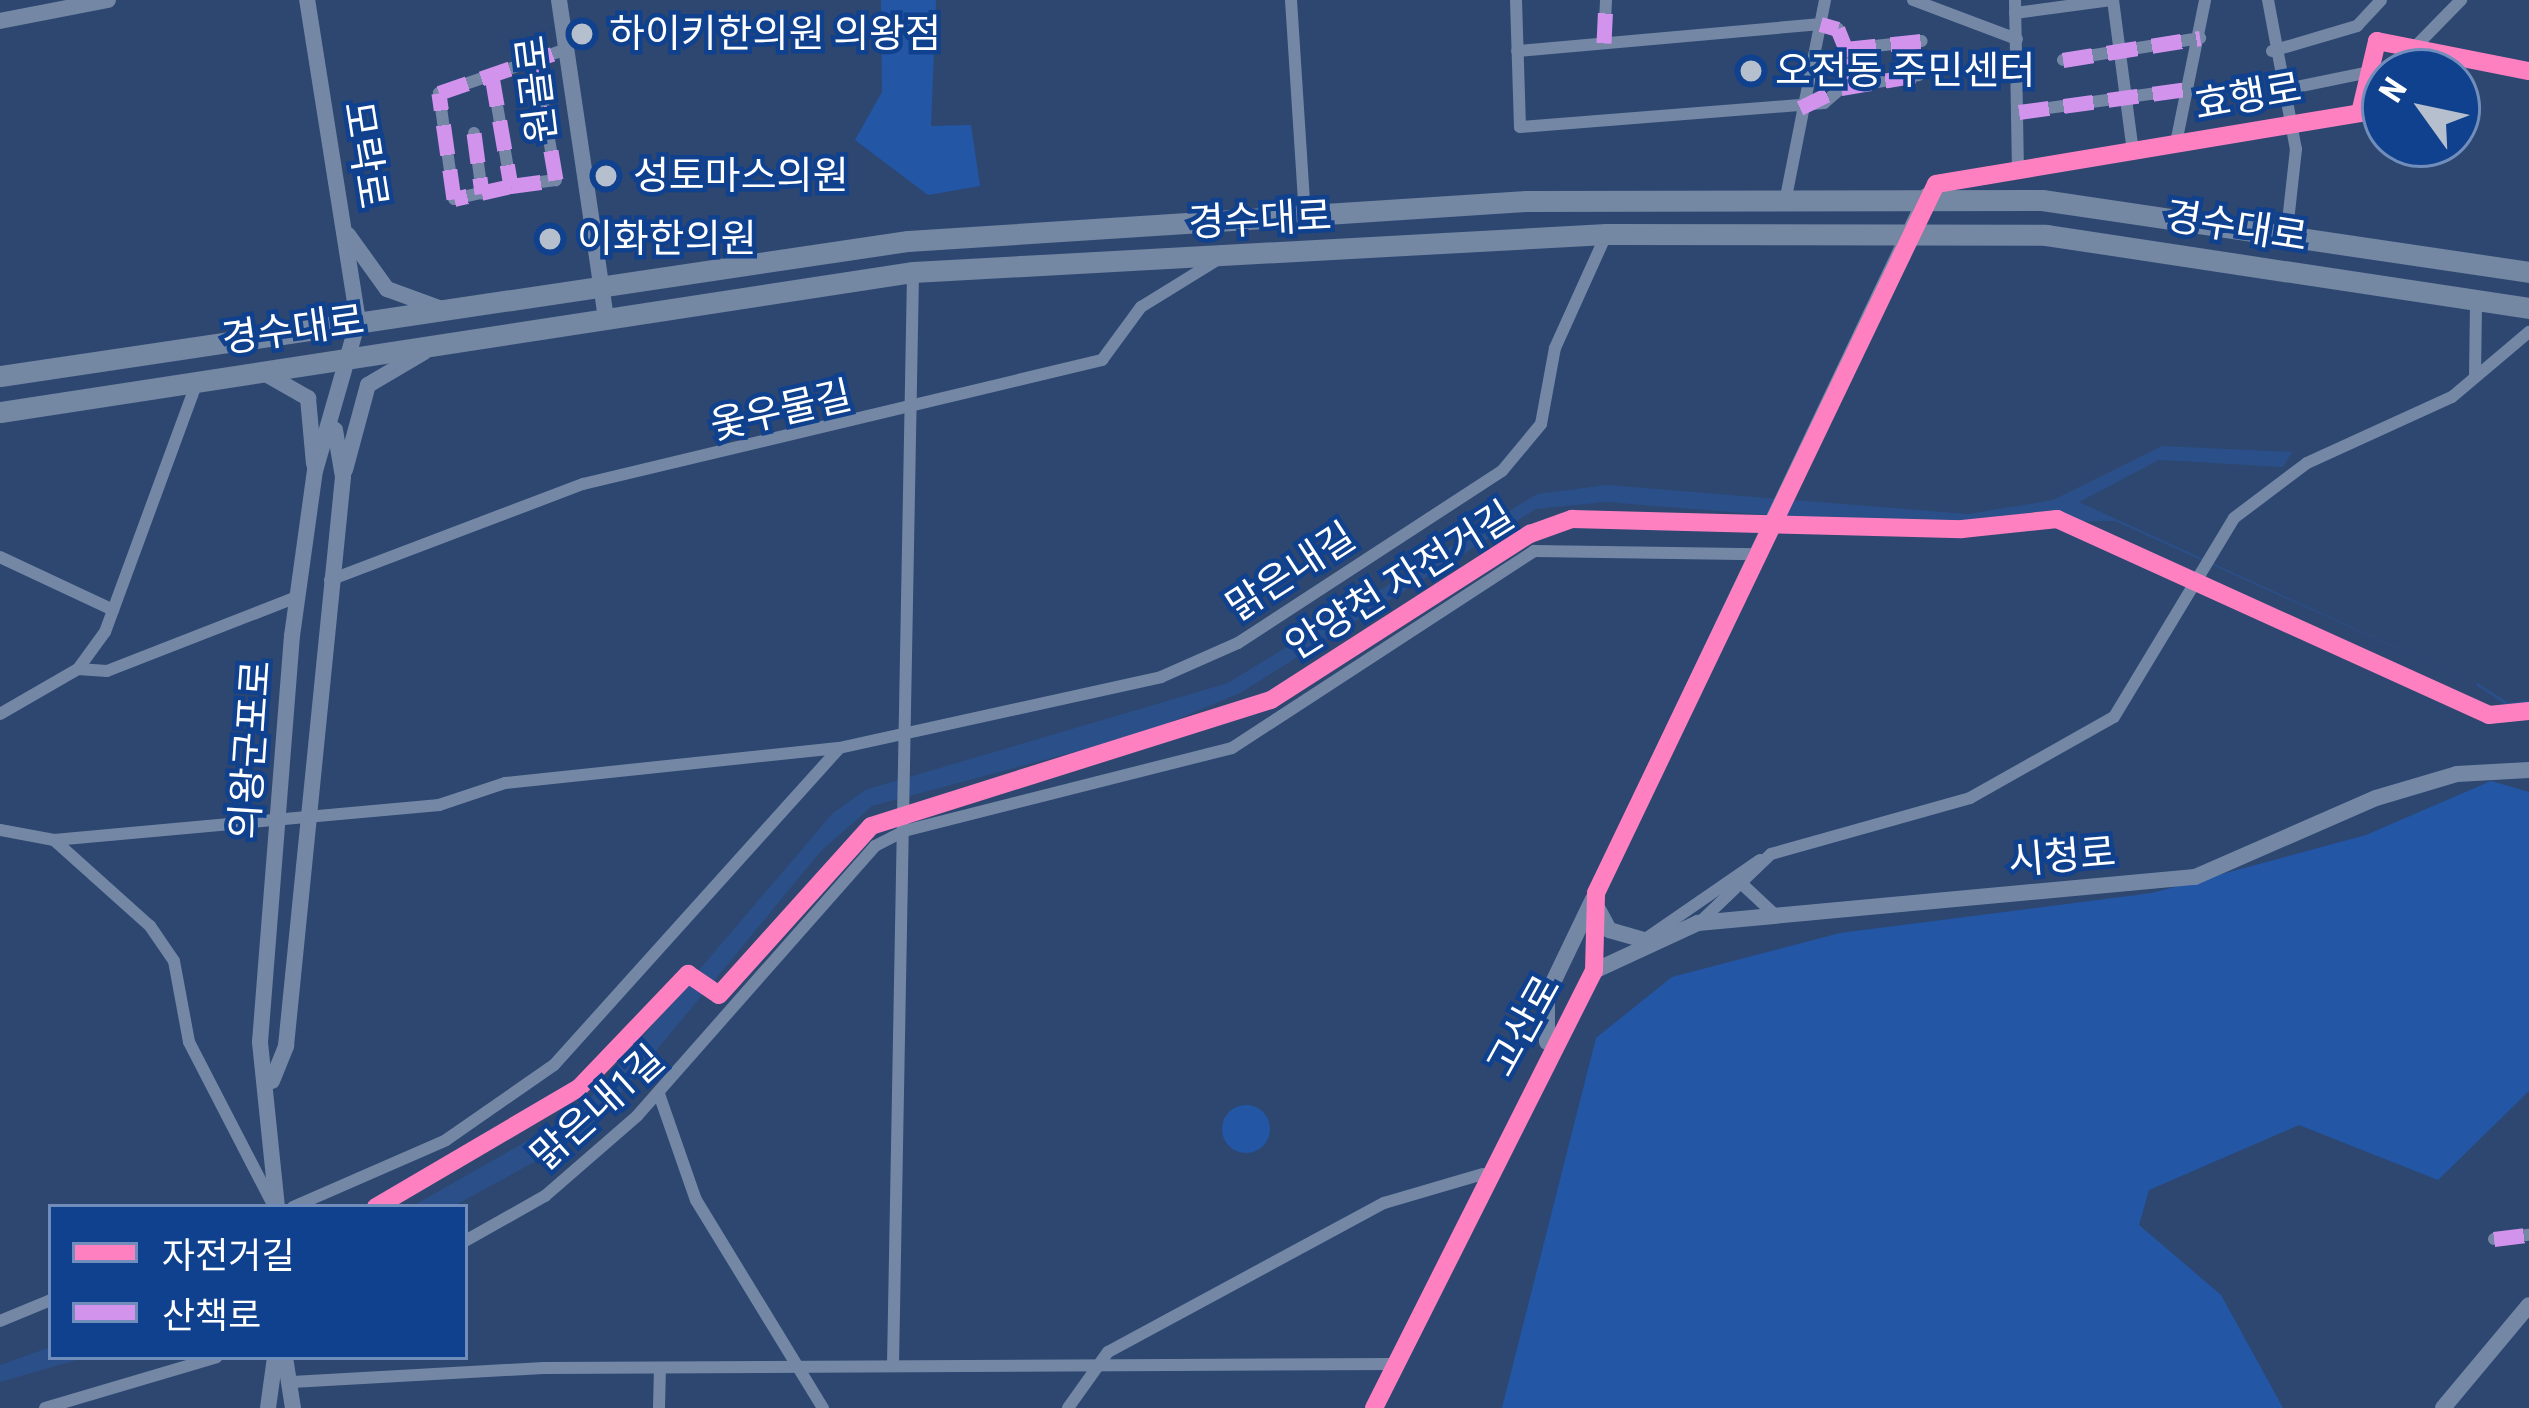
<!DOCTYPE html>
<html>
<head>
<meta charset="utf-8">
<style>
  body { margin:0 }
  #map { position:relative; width:2529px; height:1408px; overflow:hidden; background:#2d4771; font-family:"Roboto Condensed","Noto Sans KR",sans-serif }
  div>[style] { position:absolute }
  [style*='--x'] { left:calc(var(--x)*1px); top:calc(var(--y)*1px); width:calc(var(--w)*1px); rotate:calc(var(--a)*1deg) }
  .green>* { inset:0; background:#2357a6 }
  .round { border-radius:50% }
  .water>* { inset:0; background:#2b4f88 }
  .stream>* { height:3px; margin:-1.5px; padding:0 1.5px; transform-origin:1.5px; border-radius:1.5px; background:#2b4f88 }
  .minor>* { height:12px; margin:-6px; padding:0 6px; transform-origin:6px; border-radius:6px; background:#7488a6 }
  .tertiary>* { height:16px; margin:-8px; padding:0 8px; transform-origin:8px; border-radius:8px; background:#7488a6 }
  .primary>* { height:21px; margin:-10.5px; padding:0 10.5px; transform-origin:10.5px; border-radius:10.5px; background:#7487a3 }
  .quiet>* { height:15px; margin-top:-7.5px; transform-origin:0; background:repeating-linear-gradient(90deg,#d193ec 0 30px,transparent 0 45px) }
  .cycleway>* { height:18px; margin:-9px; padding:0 9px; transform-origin:9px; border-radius:9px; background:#ff80c0 }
  .dots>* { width:33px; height:33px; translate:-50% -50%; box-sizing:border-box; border:6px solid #10418e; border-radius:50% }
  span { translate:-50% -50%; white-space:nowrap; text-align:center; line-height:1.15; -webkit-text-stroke:9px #10418e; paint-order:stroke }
  .poi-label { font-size:39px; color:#fff }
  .left { translate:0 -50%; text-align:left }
  .street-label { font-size:39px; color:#fff }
  .legend { position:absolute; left:48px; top:1204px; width:420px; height:156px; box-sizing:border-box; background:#10418e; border:3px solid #708dbb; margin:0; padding:15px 21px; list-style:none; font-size:36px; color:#fff }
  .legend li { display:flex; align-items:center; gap:24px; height:60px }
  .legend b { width:60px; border:3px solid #708dbb }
  .north { position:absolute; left:2361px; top:48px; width:120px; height:120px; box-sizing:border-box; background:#10418e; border:3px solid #708dbb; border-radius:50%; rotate:303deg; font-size:33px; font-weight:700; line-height:48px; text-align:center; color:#fff }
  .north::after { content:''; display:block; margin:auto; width:42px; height:54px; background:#b6bfcd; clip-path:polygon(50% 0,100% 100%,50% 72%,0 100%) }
</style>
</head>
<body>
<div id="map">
  <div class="green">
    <div style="clip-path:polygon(881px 0,936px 0,931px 126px,971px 125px,980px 186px,928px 195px,855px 140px,882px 92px)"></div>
    <div style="clip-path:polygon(2491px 781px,2529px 792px,2529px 1091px,2438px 1180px,2299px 1125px,2149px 1190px,2139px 1225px,2221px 1295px,2283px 1408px,1502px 1408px,1596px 1038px,1672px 977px,1840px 933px,2152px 893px,2366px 835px)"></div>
    <div class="round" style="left:1222px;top:1105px;width:48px;height:48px"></div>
  </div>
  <div class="water">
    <div style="clip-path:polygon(2162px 446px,2292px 452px,2283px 467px,2159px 460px,2079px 502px,2478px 685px,2115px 521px,1865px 523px,1606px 502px,1536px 509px,1240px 693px,1142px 734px,872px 806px,821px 851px,589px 1132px,452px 1207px,411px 1207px,578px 1112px,832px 814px,865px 790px,1228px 683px,1537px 494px,1607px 485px,1968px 514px,2053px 500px)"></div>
    <div style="clip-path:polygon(51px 1347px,51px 1357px,87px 1357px,0 1382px,0 1365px)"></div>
  </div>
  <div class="stream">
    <div style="--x:2477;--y:684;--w:37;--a:33"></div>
    <div style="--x:2508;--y:704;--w:21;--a:-8"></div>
  </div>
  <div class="minor">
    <div style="--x:1291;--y:0;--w:216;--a:86.3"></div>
    <div style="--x:1516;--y:0;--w:127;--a:88.2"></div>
    <div style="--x:1520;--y:127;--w:305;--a:-4.5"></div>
    <div style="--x:1824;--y:103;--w:23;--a:-41"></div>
    <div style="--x:1841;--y:88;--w:39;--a:-83"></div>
    <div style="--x:1846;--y:49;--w:22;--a:-112"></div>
    <div style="--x:1838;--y:29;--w:18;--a:-164"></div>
    <div style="--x:1821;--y:24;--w:305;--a:174.9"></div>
    <div style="--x:1913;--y:0;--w:111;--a:20.6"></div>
    <div style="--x:2015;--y:0;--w:171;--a:89"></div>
    <div style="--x:2268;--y:0;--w:152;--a:79.4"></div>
    <div style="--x:2296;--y:149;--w:82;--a:96.3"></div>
    <div style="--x:2015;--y:13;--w:99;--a:-7.6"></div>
    <div style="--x:2113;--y:0;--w:152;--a:82.5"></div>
    <div style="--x:1604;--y:43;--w:43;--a:-87.3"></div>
    <div style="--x:1846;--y:49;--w:76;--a:-6"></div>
    <div style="--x:2413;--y:49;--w:69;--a:-45.6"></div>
    <div style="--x:2272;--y:51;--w:89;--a:-16.4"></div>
    <div style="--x:2357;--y:26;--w:35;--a:-47"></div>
    <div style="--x:2063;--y:60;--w:139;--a:-9.1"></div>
    <div style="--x:492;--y:76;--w:112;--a:80.2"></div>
    <div style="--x:511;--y:186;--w:58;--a:167.2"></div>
    <div style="--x:454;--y:199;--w:107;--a:-98.1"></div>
    <div style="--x:439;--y:93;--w:132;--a:-19"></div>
    <div style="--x:1841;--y:88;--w:79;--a:-9.5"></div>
    <div style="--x:2282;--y:90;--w:90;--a:-11.6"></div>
    <div style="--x:2019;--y:112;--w:169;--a:-7.8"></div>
    <div style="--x:474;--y:133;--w:61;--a:82.4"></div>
    <div style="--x:2176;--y:143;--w:146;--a:-78.5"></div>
    <div style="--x:511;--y:186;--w:45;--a:-7.6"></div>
    <div style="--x:556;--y:180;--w:125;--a:-99.7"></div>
    <div style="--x:1787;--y:192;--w:196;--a:-78.8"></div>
    <div style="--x:1928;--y:195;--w:14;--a:-54"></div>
    <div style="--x:1936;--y:184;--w:430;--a:-9.5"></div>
    <div style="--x:2360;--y:113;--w:74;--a:-76.7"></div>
    <div style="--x:2377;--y:41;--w:155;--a:11.2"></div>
    <div style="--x:2475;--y:376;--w:76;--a:-89.2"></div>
    <div style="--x:0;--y:557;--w:125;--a:25.1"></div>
    <div style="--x:330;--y:580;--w:271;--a:-20.8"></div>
    <div style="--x:583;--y:484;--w:534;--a:-13.44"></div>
    <div style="--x:1102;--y:360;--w:66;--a:-53.7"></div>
    <div style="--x:1141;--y:307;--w:89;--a:-31.7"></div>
    <div style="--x:78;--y:669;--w:29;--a:4"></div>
    <div style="--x:107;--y:671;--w:204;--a:-21.3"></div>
    <div style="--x:0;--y:714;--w:90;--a:-30"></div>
    <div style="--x:78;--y:669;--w:46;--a:-53.9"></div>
    <div style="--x:105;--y:632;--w:266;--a:-69.8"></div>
    <div style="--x:0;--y:830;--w:55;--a:10.5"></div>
    <div style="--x:54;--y:840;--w:129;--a:41.9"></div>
    <div style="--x:150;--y:926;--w:42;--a:55.6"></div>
    <div style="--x:174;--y:961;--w:82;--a:79.5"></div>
    <div style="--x:189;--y:1042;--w:181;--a:62.7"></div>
    <div style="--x:54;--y:840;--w:387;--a:-5.2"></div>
    <div style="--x:439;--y:805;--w:70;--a:-18.4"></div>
    <div style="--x:505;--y:783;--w:335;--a:-6"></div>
    <div style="--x:1742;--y:884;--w:42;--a:43.1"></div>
    <div style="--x:1699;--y:923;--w:100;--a:-43.8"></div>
    <div style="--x:1771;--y:854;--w:207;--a:-15.7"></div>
    <div style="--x:1970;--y:798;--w:165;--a:-29.4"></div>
    <div style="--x:2114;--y:717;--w:232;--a:-58.9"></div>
    <div style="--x:2234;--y:518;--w:91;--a:-37"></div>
    <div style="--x:2307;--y:463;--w:159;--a:-24.5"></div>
    <div style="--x:2452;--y:397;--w:101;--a:-40.2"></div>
    <div style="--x:1644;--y:940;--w:141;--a:-34.6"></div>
    <div style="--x:659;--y:1094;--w:112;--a:70.8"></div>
    <div style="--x:696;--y:1200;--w:244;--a:58.6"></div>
    <div style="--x:293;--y:1207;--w:167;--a:-23.6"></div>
    <div style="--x:446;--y:1140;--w:131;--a:-34.8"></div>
    <div style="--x:554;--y:1065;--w:426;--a:-48"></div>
    <div style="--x:839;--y:748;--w:330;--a:-12.4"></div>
    <div style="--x:1161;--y:677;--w:84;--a:-23.8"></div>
    <div style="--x:1238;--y:643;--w:315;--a:-33.1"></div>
    <div style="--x:1502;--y:471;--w:61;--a:-50.3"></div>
    <div style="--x:1541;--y:424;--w:77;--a:-79.6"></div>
    <div style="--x:1555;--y:348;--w:124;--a:-65.7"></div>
    <div style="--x:2494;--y:1239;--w:35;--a:-7"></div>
    <div style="--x:465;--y:1241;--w:92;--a:-29.4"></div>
    <div style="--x:545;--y:1196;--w:122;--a:-41"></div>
    <div style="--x:637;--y:1116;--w:360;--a:-48.6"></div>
    <div style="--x:875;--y:846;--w:33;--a:-27"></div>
    <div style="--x:904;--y:831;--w:338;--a:-14.2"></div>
    <div style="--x:1232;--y:748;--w:361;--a:-33.1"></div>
    <div style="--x:1534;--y:551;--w:225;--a:0.8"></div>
    <div style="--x:0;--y:1321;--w:55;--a:-22.4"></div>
    <div style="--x:893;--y:1365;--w:1093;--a:-88.95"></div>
    <div style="--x:292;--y:1382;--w:252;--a:-3.2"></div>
    <div style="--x:544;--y:1368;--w:850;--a:-0.27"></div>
    <div style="--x:45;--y:1408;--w:179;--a:-16.5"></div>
    <div style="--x:659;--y:1408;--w:40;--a:-88.6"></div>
    <div style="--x:1068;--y:1408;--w:69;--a:-54.5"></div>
    <div style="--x:1108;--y:1352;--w:314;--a:-28.4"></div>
    <div style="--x:1384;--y:1203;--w:103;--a:-16.3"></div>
  </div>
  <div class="tertiary">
    <div style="--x:559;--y:0;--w:315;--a:81.6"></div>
    <div style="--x:0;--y:21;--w:110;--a:-11"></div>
    <div style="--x:348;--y:235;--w:67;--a:54.2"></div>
    <div style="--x:387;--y:289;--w:59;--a:20"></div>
    <div style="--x:264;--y:373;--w:51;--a:29.6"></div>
    <div style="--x:308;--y:398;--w:66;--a:84.8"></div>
    <div style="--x:345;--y:470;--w:88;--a:-74.9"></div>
    <div style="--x:368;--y:385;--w:65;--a:-30.5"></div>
    <div style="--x:1599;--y:911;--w:21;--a:62"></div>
    <div style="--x:1609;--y:930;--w:36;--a:16"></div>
    <div style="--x:1594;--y:971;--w:115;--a:-24.8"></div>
    <div style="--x:1698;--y:923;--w:499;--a:-5.3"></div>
    <div style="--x:2195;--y:877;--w:197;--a:-23.6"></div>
    <div style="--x:2376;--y:798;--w:84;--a:-16.5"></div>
    <div style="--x:2457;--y:774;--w:72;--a:-3.2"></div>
    <div style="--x:1547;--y:1042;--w:47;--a:-90"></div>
    <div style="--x:1547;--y:995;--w:106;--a:-64.4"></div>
    <div style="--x:272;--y:1081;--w:38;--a:-68"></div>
    <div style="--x:286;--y:1046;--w:572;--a:-84.28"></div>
    <div style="--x:343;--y:477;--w:48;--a:-99.7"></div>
    <div style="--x:277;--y:1207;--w:166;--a:-95.9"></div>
    <div style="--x:260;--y:1042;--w:407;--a:-85.5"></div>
    <div style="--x:292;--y:636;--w:167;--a:-82.1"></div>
    <div style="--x:315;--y:471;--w:156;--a:-74"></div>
    <div style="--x:358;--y:321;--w:325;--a:-99"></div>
    <div style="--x:285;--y:1357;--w:52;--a:81.1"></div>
    <div style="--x:268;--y:1408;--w:51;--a:-82.2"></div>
    <div style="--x:1374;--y:1408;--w:489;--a:-63.3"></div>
    <div style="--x:1594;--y:971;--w:78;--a:-88.5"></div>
    <div style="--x:1596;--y:893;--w:772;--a:-64.6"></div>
    <div style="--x:2443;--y:1408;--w:134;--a:-50.1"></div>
  </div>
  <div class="primary">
    <div style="--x:0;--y:376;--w:918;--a:-8.46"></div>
    <div style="--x:908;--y:241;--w:620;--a:-3.7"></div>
    <div style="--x:1527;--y:201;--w:515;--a:-0.11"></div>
    <div style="--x:2042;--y:200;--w:492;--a:8.4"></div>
    <div style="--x:0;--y:412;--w:924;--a:-8.72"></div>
    <div style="--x:913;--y:272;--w:694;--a:-3.14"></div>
    <div style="--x:1606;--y:234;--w:440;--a:0.1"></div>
    <div style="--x:2046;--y:235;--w:488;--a:8.6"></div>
  </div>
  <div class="quiet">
    <div style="--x:1604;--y:43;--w:43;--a:-87.3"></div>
    <div style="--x:1846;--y:49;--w:76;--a:-6"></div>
    <div style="--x:2063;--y:60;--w:139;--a:-9.1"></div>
    <div style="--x:492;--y:76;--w:112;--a:80.2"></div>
    <div style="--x:511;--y:186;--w:58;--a:167.2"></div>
    <div style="--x:454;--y:199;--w:107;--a:-98.1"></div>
    <div style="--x:439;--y:93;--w:132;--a:-19"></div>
    <div style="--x:1841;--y:88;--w:79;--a:-9.5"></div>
    <div style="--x:1800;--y:108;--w:46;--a:-26"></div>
    <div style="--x:1841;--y:88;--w:39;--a:-83"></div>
    <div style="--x:1846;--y:49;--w:22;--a:-112"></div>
    <div style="--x:1838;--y:29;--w:18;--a:-164"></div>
    <div style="--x:2019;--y:112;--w:169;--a:-7.8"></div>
    <div style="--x:474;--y:133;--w:61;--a:82.4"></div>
    <div style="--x:511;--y:186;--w:45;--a:-7.6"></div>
    <div style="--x:556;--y:180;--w:125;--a:-99.7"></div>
    <div style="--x:2494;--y:1239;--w:35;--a:-7"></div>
  </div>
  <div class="cycleway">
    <div style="--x:376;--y:1207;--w:235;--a:-30.4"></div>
    <div style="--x:579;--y:1088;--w:158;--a:-46.3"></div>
    <div style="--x:688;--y:974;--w:37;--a:34"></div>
    <div style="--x:719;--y:995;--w:227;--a:-48"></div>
    <div style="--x:871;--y:826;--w:419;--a:-17.5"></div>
    <div style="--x:1271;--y:700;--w:308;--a:-32.7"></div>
    <div style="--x:1530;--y:534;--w:45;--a:-19.7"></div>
    <div style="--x:1572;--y:519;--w:390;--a:1.5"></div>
    <div style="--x:1962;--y:529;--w:96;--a:-6"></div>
    <div style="--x:2057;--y:519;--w:474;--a:24.4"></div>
    <div style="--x:2489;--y:715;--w:40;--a:-5.7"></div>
    <div style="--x:1374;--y:1408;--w:489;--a:-63.3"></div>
    <div style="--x:1594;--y:971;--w:78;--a:-88.5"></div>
    <div style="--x:1596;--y:893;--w:786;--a:-64.38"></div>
    <div style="--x:1936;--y:184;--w:430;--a:-9.5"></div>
    <div style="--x:2360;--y:113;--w:74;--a:-76.7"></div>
    <div style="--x:2377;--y:41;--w:155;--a:11.2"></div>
  </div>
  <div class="dots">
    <div style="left:582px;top:34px;background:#b6bfcd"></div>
    <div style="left:1751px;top:71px;background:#b6bfcd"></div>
    <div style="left:606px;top:176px;background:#b6bfcd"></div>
    <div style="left:550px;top:239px;background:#b6bfcd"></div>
  </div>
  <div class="poi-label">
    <span class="left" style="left:609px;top:34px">하이키한의원 의왕점</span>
    <span class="left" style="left:1775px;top:71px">오전동 주민센터</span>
    <span class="left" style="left:633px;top:176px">성토마스의원</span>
    <span class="left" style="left:577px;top:239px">이화한의원</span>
  </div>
  <div class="street-label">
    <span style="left:537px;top:89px;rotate:-97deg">원골로</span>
    <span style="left:2248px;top:97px;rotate:-10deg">효행로</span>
    <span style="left:365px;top:155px;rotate:81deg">모락로</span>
    <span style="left:1260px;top:220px;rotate:-3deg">경수대로</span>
    <span style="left:2236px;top:227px;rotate:9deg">경수대로</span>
    <span style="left:293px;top:330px;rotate:-8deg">경수대로</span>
    <span style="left:781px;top:411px;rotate:-13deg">옻우물길</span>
    <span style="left:1291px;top:572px;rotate:-33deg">맑은내길</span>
    <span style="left:1400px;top:581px;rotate:-32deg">안양천 자전거길</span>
    <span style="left:251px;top:750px;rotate:-86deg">의왕군포로</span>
    <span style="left:2062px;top:857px;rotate:-5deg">시청로</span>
    <span style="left:1524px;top:1026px;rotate:-61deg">고산로</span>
    <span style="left:598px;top:1108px;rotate:-42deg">맑은내1길</span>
  </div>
  <ul class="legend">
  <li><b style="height:15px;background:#ff80c0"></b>자전거길</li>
  <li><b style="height:15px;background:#d193ec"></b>산책로</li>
  </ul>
  <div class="north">N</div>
</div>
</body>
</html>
